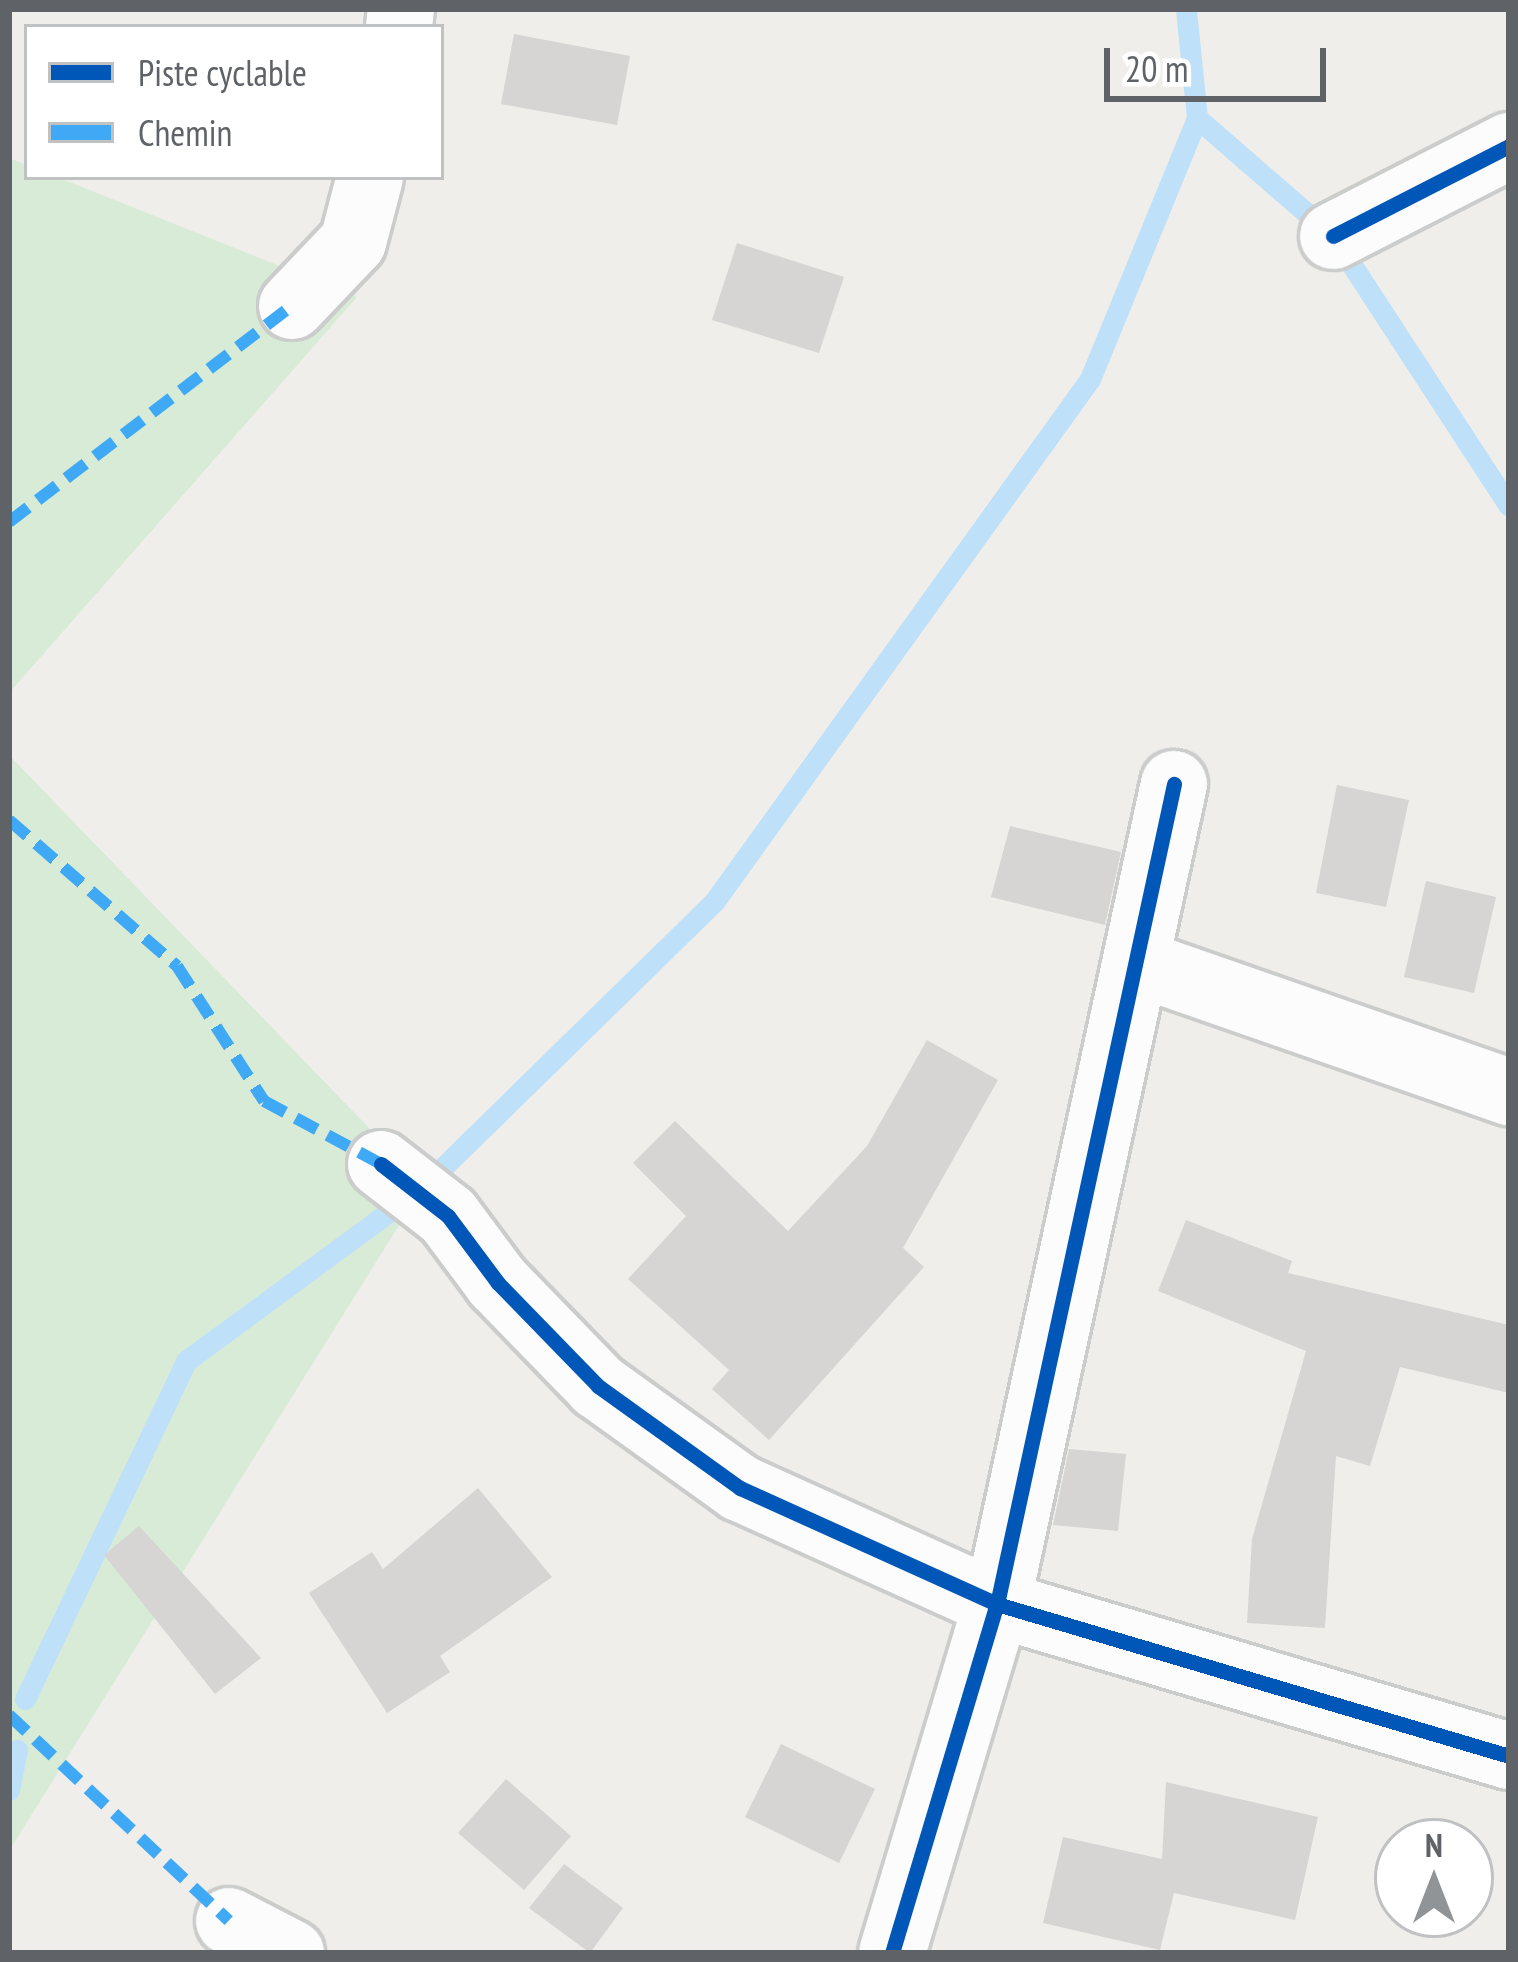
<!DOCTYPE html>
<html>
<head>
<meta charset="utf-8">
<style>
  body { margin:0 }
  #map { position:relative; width:1518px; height:1962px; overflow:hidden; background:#efeeea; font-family:"PT Sans Narrow",sans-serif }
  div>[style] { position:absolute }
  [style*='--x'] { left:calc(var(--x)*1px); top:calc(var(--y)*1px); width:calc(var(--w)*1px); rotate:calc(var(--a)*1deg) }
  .green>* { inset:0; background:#d8ebd6 }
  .stream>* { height:21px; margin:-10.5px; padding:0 10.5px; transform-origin:10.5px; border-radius:10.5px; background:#bfe0f9 }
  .building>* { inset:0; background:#d6d5d3 }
  .roads { filter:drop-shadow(3px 0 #cbcccc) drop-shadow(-3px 0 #cbcccc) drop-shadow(0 3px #cbcccc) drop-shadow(0 -3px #cbcccc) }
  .street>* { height:66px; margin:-33px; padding:0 33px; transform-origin:33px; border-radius:33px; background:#fdfcfc }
  .quiet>* { height:12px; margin-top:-6px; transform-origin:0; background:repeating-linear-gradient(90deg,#3fa9f5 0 24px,transparent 0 36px) }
  .cycleway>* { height:15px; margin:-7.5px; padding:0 7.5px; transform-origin:7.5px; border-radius:7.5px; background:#0057b8 }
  span { translate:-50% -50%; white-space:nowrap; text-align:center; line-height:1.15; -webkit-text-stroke:10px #fff; paint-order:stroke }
  .frame { position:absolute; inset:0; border:12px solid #5f6368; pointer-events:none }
  .legend { position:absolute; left:24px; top:24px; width:420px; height:156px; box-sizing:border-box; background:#fff; border:3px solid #bfc1c3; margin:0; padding:15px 21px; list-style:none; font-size:36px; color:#5f6368 }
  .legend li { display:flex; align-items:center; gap:24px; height:60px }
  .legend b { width:60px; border:3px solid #bfc1c3 }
  .north { position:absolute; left:1374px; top:1818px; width:120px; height:120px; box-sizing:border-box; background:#fff; border:3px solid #bfc1c3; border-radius:50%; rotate:0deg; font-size:33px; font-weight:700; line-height:48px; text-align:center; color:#5f6368 }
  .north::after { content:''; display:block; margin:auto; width:42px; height:54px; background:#919496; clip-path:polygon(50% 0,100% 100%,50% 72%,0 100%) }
  .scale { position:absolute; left:1104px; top:48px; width:222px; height:54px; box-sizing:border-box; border:6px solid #5f6368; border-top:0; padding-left:15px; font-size:36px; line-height:42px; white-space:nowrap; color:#5f6368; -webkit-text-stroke:9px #fff; paint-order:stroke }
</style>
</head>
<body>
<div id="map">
  <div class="green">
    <div style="clip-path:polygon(9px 158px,27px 165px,27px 177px,57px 177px,357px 297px,9px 693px)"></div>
    <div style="clip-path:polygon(9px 755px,424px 1185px,9px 1851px)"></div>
  </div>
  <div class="stream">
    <div style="--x:1197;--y:118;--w:180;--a:40.9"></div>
    <div style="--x:1333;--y:236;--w:322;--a:56.9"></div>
    <div style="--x:433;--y:1177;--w:393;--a:-44.4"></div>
    <div style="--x:714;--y:902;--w:644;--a:-54.29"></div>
    <div style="--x:1090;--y:379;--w:282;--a:-67.7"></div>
    <div style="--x:1197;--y:118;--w:110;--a:-95.8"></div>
    <div style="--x:25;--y:1699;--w:374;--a:-64.5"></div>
    <div style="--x:186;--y:1361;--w:262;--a:-36.3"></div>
    <div style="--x:9;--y:1790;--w:41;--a:-78.7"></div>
  </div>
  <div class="building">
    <div style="clip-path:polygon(514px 34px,630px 56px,617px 125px,501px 104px)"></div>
    <div style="clip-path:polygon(737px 243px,844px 277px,819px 353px,712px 320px)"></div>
    <div style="clip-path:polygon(1337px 785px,1409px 800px,1386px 907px,1316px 893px)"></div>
    <div style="clip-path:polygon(1010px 826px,1121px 852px,1105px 925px,991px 897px)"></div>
    <div style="clip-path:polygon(1426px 881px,1496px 897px,1474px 993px,1404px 977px)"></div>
    <div style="clip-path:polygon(927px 1040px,998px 1080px,903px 1248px,924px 1267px,769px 1440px,712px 1389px,729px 1370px,628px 1279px,686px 1216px,633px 1163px,675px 1121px,788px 1231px,867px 1146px)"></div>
    <div style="clip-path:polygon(1186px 1220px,1292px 1261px,1288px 1273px,1509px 1325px,1509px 1393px,1400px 1367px,1370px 1466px,1336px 1456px,1325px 1628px,1247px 1623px,1252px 1539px,1306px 1351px,1158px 1291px)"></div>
    <div style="clip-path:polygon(1069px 1449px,1126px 1454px,1118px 1531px,1053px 1525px)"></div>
    <div style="clip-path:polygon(478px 1488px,552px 1577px,440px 1656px,450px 1672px,387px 1713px,309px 1593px,372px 1552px,383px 1569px)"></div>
    <div style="clip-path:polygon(139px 1526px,261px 1658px,215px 1694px,104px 1555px)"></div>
    <div style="clip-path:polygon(781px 1744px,875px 1789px,839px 1863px,745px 1817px)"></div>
    <div style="clip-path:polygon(506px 1779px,571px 1836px,524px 1890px,458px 1833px)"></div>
    <div style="clip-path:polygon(1166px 1782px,1318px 1817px,1295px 1920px,1174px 1893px,1160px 1950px,1043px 1923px,1063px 1837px,1162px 1859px)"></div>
    <div style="clip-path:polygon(564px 1864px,623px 1908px,590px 1953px,529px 1908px)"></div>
  </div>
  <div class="roads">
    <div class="street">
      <div style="--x:399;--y:27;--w:18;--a:-84"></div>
      <div style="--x:1333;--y:236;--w:198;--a:-27.1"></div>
      <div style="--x:292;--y:306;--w:88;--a:-46.4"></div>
      <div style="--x:353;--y:242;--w:67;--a:-75.3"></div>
      <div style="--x:1138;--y:963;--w:393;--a:19.2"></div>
      <div style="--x:381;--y:1164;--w:85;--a:37.8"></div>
      <div style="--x:448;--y:1216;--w:84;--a:53.3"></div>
      <div style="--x:498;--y:1283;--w:144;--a:45.8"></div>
      <div style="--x:598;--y:1386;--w:175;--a:35.7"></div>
      <div style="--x:740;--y:1488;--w:282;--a:24.3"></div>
      <div style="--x:997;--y:1604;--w:534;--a:16.53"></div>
      <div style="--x:229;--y:1921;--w:70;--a:27.3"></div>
      <div style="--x:892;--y:1953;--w:364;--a:-73.3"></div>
      <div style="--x:997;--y:1604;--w:839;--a:-77.82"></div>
    </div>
  </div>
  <div class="quiet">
    <div style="--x:9;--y:522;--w:356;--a:-37.4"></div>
    <div style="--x:9;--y:820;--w:223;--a:41"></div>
    <div style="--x:177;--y:966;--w:161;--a:57.2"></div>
    <div style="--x:264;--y:1101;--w:133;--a:28.3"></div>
    <div style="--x:9;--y:1715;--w:301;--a:43.1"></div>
  </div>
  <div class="cycleway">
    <div style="--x:1333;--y:236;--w:198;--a:-27.1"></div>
    <div style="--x:381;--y:1164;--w:85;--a:37.8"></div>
    <div style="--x:448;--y:1216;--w:84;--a:53.3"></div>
    <div style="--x:498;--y:1283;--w:144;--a:45.8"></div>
    <div style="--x:598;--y:1386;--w:175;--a:35.7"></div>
    <div style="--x:740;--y:1488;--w:282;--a:24.3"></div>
    <div style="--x:997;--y:1604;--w:534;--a:16.53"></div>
    <div style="--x:892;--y:1953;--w:364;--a:-73.3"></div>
    <div style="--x:997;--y:1604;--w:839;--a:-77.82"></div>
  </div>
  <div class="frame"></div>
  <ul class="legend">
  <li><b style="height:15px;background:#0057b8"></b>Piste cyclable</li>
  <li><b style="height:15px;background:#3fa9f5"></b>Chemin</li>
  </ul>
  <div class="north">N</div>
  <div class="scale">20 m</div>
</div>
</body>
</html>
